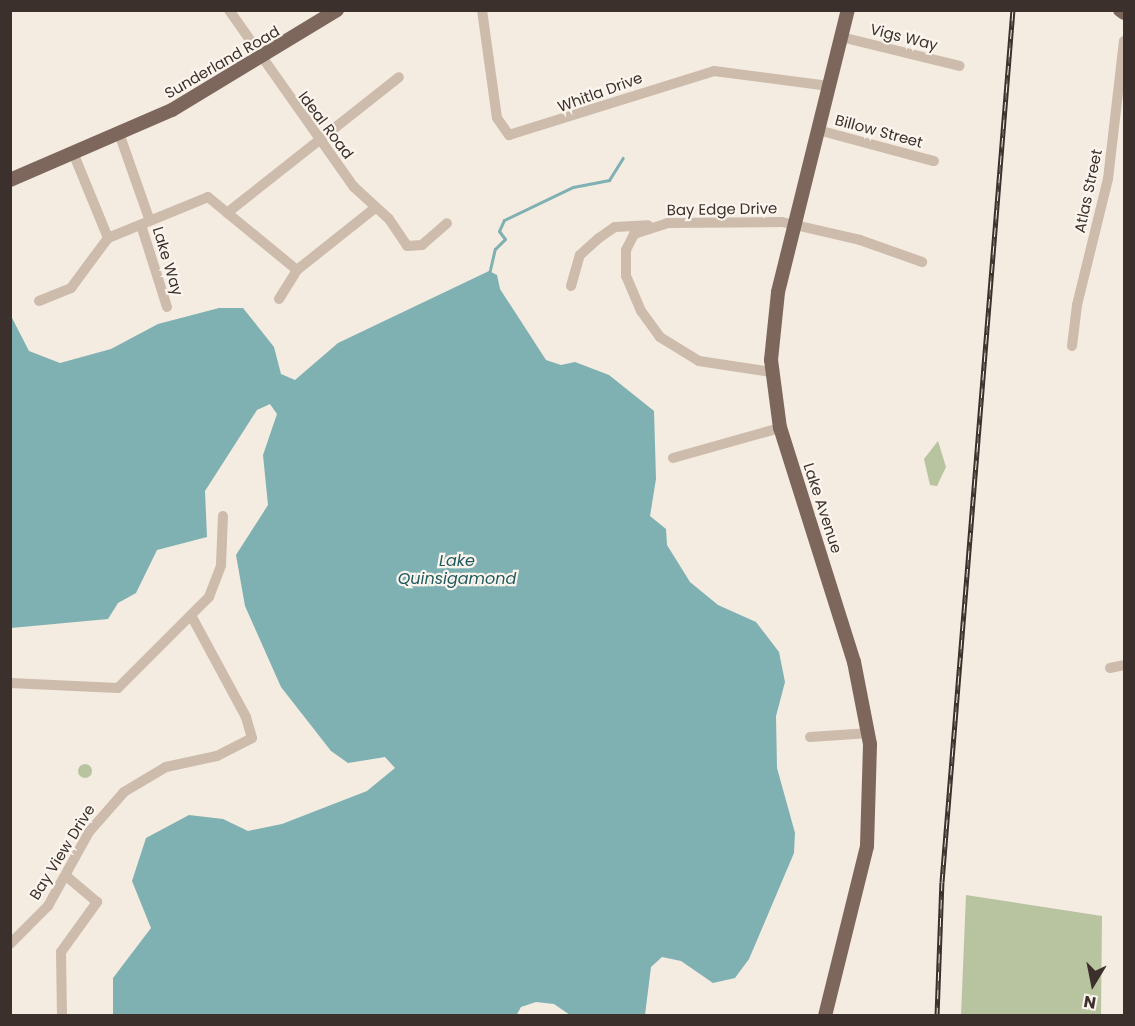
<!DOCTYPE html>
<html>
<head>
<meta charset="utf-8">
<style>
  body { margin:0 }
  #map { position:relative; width:1135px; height:1026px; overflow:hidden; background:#f4ebe1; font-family:Poppins,sans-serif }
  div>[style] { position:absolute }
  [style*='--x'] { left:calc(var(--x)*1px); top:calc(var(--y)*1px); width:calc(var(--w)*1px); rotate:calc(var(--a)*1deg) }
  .green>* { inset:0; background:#b8c4a0 }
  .round { border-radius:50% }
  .water>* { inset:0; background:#7fb0b2 }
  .stream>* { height:3px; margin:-1.5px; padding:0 1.5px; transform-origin:1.5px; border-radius:1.5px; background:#7fb0b2 }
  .minor>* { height:10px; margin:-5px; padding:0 5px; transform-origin:5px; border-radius:5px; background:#cdbbac }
  .major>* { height:14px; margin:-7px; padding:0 7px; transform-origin:7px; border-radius:7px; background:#7d675c }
  .rail>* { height:5px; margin-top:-2.5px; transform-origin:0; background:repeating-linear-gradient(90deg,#fbf5ee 0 9px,#3b302b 0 18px); box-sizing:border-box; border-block:2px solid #3b302b }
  span { translate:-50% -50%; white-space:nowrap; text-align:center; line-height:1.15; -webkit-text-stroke:4.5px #fbf5ee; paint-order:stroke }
  .street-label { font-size:15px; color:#3b302b }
  .water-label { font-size:16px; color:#1f5a5e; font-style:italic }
  .frame { position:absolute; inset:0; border:12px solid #3b302b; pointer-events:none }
  .north { position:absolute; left:1063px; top:954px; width:60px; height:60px; -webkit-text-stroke:4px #fbf5ee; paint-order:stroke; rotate:190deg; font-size:16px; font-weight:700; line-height:24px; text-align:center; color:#3b302b }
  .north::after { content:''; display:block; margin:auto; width:21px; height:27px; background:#3b302b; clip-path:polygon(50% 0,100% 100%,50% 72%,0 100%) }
</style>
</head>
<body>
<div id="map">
  <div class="green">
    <div style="clip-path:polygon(938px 441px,946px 467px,937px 486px,930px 485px,924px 459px)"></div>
    <div class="round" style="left:78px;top:764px;width:14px;height:14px"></div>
    <div style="clip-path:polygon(966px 895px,1102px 916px,1101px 1015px,961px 1015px)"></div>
  </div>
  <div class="water">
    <div style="clip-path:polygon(489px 271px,497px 275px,500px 289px,546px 360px,561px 365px,575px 362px,609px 375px,654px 411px,656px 479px,650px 516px,666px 529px,667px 545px,690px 582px,718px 605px,756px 622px,779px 652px,785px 682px,776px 716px,777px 768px,795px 833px,794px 853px,749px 959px,735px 978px,713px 983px,681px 961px,662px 957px,651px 967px,645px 1015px,570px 1015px,554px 1004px,536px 1002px,521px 1007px,516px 1016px,113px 1015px,113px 978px,151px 928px,132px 881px,146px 838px,189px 815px,223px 819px,248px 831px,282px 824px,367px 791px,395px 768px,385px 757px,348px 763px,331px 751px,281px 687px,245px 606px,236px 555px,268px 505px,263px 455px,277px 414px,270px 404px,257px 410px,205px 491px,207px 537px,157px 550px,136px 593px,118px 603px,108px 619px,11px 628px,11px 316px,29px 351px,60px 363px,111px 349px,158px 324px,219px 308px,243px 308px,274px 347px,281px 374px,295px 380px,338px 343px)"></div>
  </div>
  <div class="stream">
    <div style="--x:489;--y:274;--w:26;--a:-77"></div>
    <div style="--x:495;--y:249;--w:14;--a:-45"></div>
    <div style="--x:505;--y:239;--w:10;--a:-127"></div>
    <div style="--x:499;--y:231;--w:12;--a:-66"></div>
    <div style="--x:504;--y:220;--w:76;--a:-25.6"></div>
    <div style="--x:573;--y:187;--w:37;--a:-11"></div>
    <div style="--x:609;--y:180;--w:26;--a:-58"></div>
  </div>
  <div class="minor">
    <div style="--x:229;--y:10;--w:217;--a:54.8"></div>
    <div style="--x:354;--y:187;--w:47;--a:42.4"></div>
    <div style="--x:389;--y:219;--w:32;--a:56"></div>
    <div style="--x:407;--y:246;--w:15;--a:-4"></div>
    <div style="--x:422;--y:245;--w:33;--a:-41"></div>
    <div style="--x:482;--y:10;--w:109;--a:82.1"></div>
    <div style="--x:497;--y:118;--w:21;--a:55"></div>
    <div style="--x:509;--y:135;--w:215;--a:-17.3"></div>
    <div style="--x:714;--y:71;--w:116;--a:7.4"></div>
    <div style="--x:841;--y:37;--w:122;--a:13.7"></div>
    <div style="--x:818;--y:130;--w:120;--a:15"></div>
    <div style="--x:120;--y:136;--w:90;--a:70.6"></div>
    <div style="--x:74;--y:155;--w:90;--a:67.7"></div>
    <div style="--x:227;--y:213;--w:219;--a:-38.3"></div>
    <div style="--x:141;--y:225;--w:86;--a:72.4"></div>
    <div style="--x:108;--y:238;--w:108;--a:-22.3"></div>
    <div style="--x:208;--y:197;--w:115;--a:39.4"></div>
    <div style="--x:571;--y:286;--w:32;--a:-74"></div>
    <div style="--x:580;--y:255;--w:25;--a:-42"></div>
    <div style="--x:599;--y:238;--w:19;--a:-35"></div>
    <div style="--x:615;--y:227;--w:33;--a:-3"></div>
    <div style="--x:279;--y:299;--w:34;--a:-58"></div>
    <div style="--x:297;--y:270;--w:100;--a:-38.5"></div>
    <div style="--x:39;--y:301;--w:35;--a:-22"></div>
    <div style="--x:71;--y:288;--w:62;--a:-53.5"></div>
    <div style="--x:1072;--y:346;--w:41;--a:-83"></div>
    <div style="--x:1077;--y:305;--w:130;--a:-76.2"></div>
    <div style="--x:1108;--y:179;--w:139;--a:-83.4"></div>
    <div style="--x:771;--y:372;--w:73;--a:-171.3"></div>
    <div style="--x:699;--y:361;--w:46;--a:-148.4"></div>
    <div style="--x:660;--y:337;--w:32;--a:-126"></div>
    <div style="--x:641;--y:311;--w:38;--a:-113"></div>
    <div style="--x:626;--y:276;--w:26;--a:-90"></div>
    <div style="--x:626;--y:250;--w:18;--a:-63"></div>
    <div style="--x:634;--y:234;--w:35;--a:-18"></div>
    <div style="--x:667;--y:223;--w:115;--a:-0.5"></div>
    <div style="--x:782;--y:222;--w:80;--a:13"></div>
    <div style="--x:860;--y:240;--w:66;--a:19.5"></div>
    <div style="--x:673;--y:458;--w:111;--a:-15.7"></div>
    <div style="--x:1110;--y:668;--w:14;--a:-12"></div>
    <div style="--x:10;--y:683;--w:108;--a:2.7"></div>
    <div style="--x:118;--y:688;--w:129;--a:-45"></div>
    <div style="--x:209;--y:597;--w:34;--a:-69"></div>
    <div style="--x:221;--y:565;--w:49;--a:-87.7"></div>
    <div style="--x:810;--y:737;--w:60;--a:-3.8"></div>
    <div style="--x:10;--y:944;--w:54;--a:-45"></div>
    <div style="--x:48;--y:906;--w:85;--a:-61"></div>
    <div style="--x:89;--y:832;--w:53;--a:-48.8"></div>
    <div style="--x:124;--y:792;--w:49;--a:-30.8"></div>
    <div style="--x:166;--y:767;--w:52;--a:-12.2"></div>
    <div style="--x:217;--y:756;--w:39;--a:-27"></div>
    <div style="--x:252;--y:738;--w:22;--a:-106"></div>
    <div style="--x:246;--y:717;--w:114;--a:-118.4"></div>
    <div style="--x:62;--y:1016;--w:64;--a:-90.9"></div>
    <div style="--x:61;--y:952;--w:62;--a:-54.2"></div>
    <div style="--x:97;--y:902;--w:39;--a:-140"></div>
  </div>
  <div class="major">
    <div style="--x:1120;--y:10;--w:5;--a:37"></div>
    <div style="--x:10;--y:180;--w:176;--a:-23.4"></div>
    <div style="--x:172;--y:110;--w:193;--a:-31.2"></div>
    <div style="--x:825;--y:1016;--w:175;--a:-76.1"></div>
    <div style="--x:867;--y:846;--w:102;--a:-88.3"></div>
    <div style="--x:870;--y:744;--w:84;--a:-101"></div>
    <div style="--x:854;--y:662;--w:245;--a:-107.5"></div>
    <div style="--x:780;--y:428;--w:69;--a:-97.5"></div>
    <div style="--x:771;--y:360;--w:68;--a:-84.1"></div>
    <div style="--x:778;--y:292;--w:291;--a:-76.1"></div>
  </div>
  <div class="rail">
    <div style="--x:937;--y:1016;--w:134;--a:-87.9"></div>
    <div style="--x:942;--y:882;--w:875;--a:-85.35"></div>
  </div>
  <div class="street-label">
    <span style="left:904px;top:37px;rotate:14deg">Vigs Way</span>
    <span style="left:222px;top:62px;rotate:-30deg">Sunderland Road</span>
    <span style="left:600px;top:92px;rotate:-20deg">Whitla Drive</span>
    <span style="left:326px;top:125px;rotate:53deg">Ideal Road</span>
    <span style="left:879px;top:131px;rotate:15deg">Billow Street</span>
    <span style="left:1088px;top:191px;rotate:-78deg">Atlas Street</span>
    <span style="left:722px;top:209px;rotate:-1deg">Bay Edge Drive</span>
    <span style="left:168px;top:261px;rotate:73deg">Lake Way</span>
    <span style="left:823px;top:508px;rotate:72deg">Lake Avenue</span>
    <span style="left:62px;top:852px;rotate:-58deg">Bay View Drive</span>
  </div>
  <div class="water-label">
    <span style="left:457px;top:570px">Lake<br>Quinsigamond</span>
  </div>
  <div class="frame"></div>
  <div class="north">N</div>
</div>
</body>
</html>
